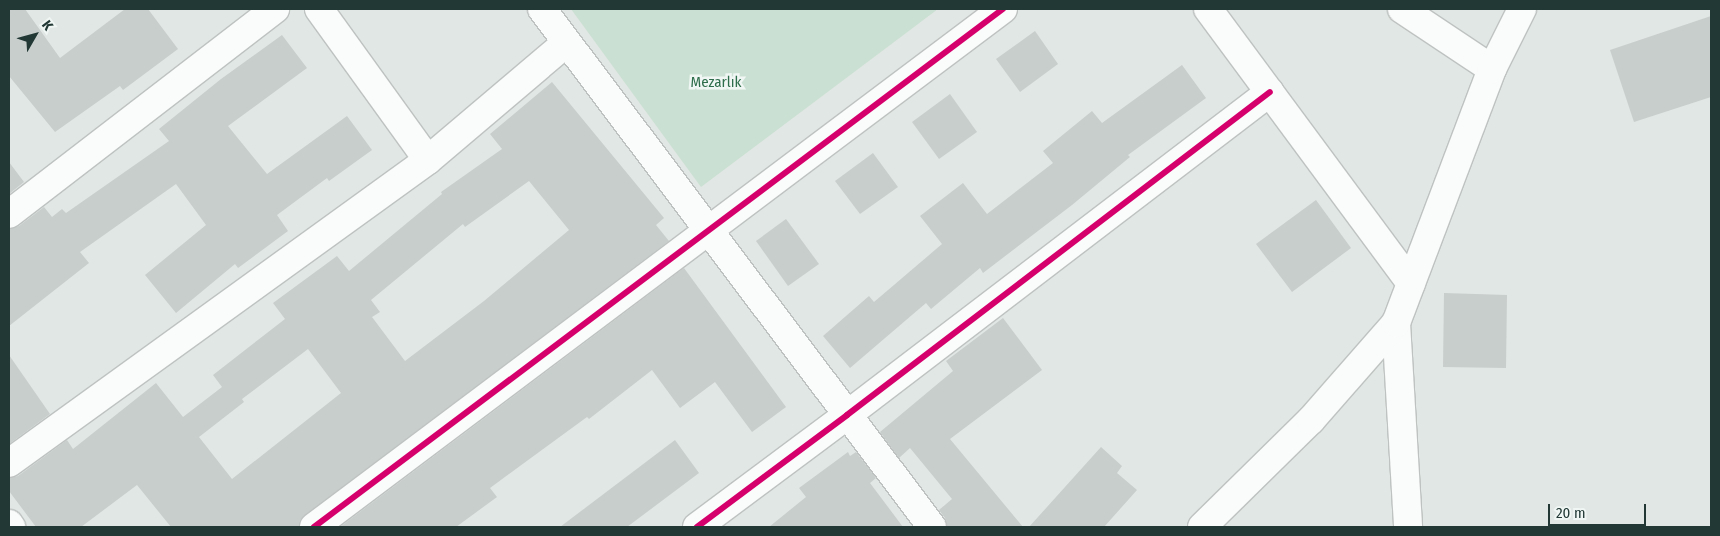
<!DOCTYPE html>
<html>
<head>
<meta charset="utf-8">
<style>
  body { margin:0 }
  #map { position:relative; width:1720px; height:536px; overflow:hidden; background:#e1e7e4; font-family:"Fira Sans Condensed",sans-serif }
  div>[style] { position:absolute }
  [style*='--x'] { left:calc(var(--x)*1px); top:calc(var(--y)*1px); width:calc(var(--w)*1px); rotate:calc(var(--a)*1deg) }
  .green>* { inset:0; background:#cae0d2 }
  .building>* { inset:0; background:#c8cecc }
  .roads { filter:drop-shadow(1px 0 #bec3c1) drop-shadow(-1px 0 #bec3c1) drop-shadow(0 1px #bec3c1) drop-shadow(0 -1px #bec3c1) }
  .street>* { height:28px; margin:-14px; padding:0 14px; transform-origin:14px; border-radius:14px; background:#fafbfb }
  .cycleway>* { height:6px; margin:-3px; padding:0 3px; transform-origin:3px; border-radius:3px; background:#d6006c }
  span { translate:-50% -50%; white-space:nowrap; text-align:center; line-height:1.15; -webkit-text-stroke:5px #eff6f3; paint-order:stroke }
  .park-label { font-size:15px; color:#2e6d4b }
  .frame { position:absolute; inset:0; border:10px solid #213834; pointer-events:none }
  .north { position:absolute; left:10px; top:10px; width:50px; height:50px; -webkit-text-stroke:4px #eff6f3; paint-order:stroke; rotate:52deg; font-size:14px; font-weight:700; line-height:20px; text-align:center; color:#213834 }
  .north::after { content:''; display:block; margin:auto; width:18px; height:22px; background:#213834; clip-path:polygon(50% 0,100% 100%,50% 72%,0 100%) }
  .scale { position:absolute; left:1548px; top:504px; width:98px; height:22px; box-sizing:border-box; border:2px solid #213834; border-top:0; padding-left:6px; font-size:15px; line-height:18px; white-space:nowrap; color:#213834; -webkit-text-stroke:4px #eff6f3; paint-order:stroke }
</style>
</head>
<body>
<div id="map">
  <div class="green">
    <div style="clip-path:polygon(571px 9px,938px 9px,701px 187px)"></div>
  </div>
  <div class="building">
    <div style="clip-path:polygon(9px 9px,25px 9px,60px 58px,125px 9px,148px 9px,178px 49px,123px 90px,120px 86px,55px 132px,9px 76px)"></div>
    <div style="clip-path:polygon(1711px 16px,1711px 97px,1634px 122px,1610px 50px)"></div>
    <div style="clip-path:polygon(1035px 31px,1058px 64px,1020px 92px,996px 59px)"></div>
    <div style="clip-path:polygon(282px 35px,307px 68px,228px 126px,267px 174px,347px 116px,372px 150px,329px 181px,327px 178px,277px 215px,288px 231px,238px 268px,235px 264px,176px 313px,145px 275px,206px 225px,176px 184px,80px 252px,89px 263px,9px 326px,9px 229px,19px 226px,44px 207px,52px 217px,62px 209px,66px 213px,169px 141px,159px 129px,221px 79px)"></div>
    <div style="clip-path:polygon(1182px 65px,1206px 98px,1128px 155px,1130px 157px,1072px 205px,983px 273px,980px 268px,931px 309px,926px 303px,850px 368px,823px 336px,869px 296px,874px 302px,942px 244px,920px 216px,963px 183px,987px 214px,1053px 163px,1043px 151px,1092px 111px,1102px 123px)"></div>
    <div style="clip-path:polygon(evenodd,552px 82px,664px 218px,656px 225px,669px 241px,305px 515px,300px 520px,299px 527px,171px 527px,137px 485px,81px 527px,36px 527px,9px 491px,9px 478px,18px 476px,67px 440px,73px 449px,156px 383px,183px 417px,222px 387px,213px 375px,285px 319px,273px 303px,337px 256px,349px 271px,442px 194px,441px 192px,502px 149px,490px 134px,552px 82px,529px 181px,569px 230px,484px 301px,405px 361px,372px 317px,380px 312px,371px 300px,463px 224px,465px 227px,529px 181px,552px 82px,308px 349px,341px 393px,232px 479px,199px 437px,244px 402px,242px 399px,308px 349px)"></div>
    <div style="clip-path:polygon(950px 94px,977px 132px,939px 159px,912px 122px)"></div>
    <div style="clip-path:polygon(873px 153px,898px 187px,860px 214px,835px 181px)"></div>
    <div style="clip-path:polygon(9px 162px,24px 182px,9px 194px)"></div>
    <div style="clip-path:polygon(1316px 200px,1351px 248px,1292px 292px,1256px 244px)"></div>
    <div style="clip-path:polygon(786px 219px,819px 264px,788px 286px,756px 241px)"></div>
    <div style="clip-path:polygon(684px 268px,786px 407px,752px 432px,715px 382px,680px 408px,652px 370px,589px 419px,587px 417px,490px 488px,497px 497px,456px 527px,340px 527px)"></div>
    <div style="clip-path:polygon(1444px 293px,1507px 295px,1506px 368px,1443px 367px)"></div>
    <div style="clip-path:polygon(1003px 318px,1042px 370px,950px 439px,1023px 527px,947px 527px,945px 518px,939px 510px,952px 499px,910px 448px,899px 458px,880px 432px,953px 371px,946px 361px)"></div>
    <div style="clip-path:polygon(9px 355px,50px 414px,9px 444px)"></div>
    <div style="clip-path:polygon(675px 440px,699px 473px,627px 527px,560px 527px)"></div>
    <div style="clip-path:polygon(1101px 447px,1122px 466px,1117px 473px,1137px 490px,1104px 527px,1029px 527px)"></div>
    <div style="clip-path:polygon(848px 452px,850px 456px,856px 452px,876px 478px,870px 483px,903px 527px,769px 527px,806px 497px,799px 488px)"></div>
  </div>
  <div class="roads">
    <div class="street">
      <div style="--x:319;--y:9;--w:186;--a:54.2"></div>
      <div style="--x:542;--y:9;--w:648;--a:53.02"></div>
      <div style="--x:1208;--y:9;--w:341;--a:53.5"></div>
      <div style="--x:1402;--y:9;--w:108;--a:33.7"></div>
      <div style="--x:9;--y:214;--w:336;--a:-37.6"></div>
      <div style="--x:1396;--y:323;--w:204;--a:86.6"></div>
      <div style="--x:9;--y:463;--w:517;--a:-35.87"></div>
      <div style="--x:428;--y:160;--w:182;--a:-40.3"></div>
      <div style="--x:9;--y:524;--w:4;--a:56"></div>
      <div style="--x:314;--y:527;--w:862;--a:-36.94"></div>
      <div style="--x:697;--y:527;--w:187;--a:-36.7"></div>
      <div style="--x:847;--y:415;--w:532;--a:-37.37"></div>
      <div style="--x:1202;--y:527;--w:153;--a:-44.5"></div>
      <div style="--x:1311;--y:420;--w:129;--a:-48.8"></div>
      <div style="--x:1396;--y:323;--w:272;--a:-69.3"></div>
      <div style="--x:1492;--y:69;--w:67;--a:-63.4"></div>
    </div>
  </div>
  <div class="cycleway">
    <div style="--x:314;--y:527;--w:862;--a:-36.94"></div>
    <div style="--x:697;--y:527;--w:187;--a:-36.7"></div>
    <div style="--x:847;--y:415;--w:532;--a:-37.37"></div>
  </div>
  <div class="park-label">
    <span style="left:716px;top:83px">Mezarlık</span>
  </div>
  <div class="frame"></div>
  <div class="north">K</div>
  <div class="scale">20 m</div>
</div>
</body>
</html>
